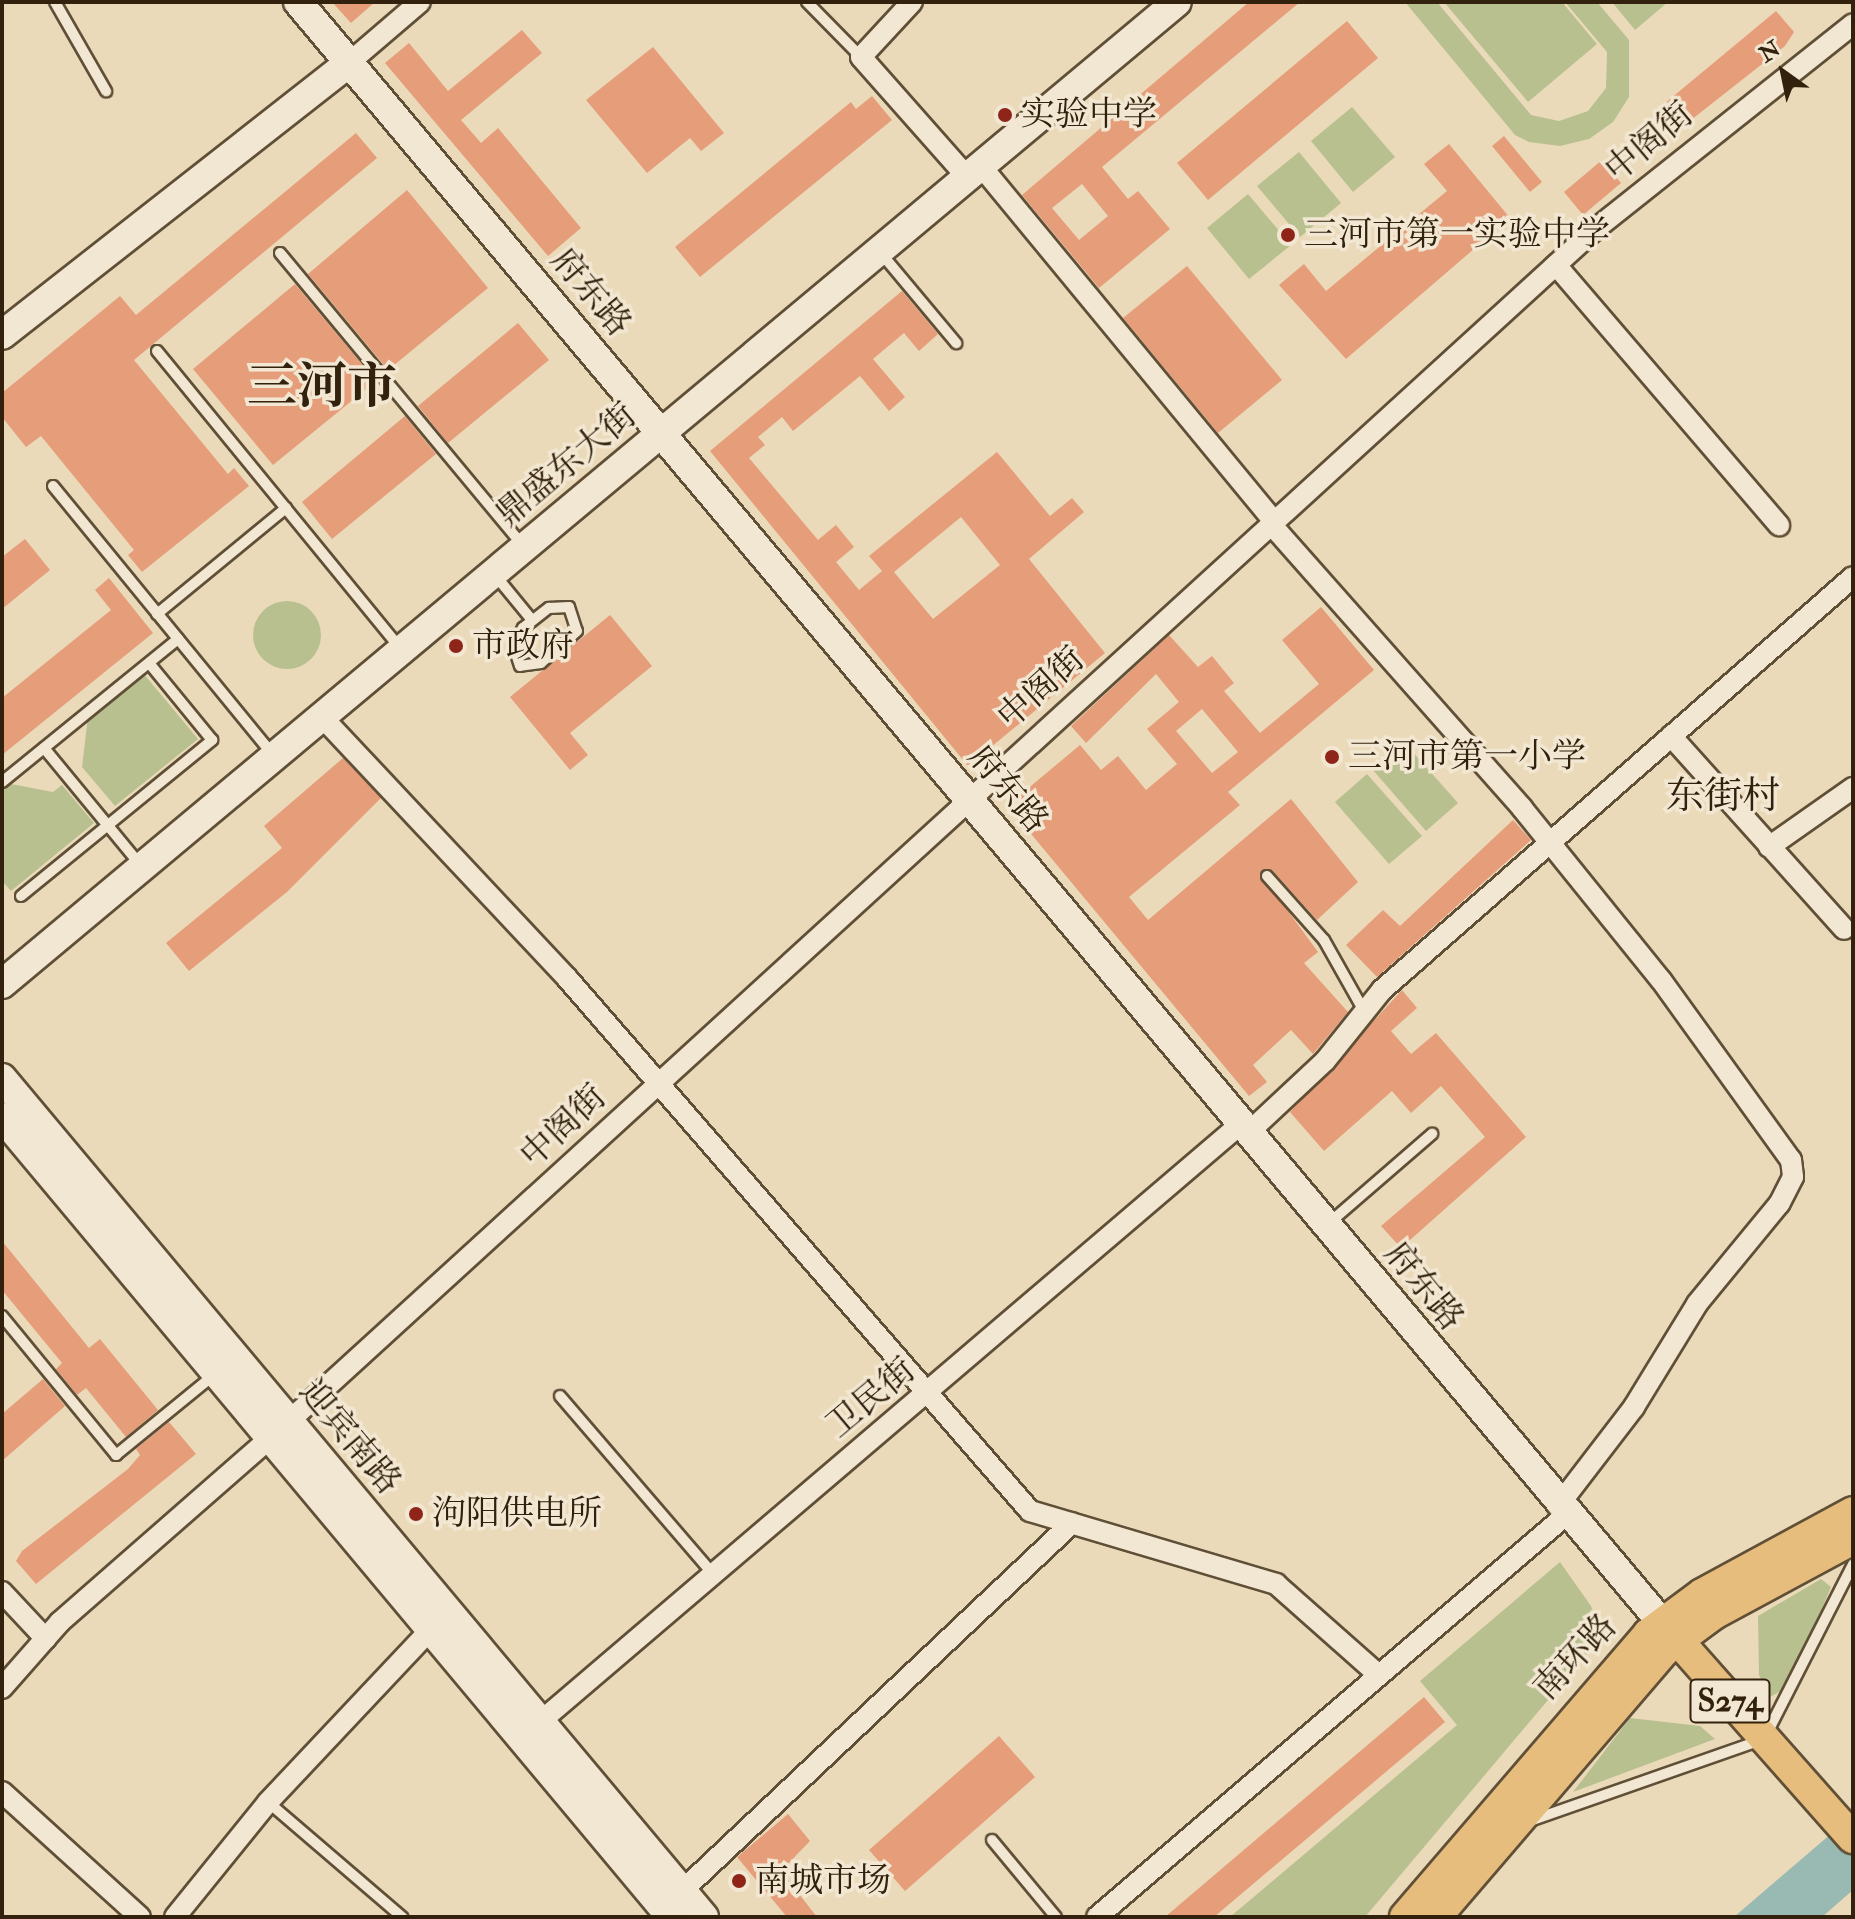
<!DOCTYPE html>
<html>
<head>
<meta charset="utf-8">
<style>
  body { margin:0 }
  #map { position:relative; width:1855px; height:1919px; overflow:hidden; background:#ebdab9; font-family:"IM FELL Double Pica","Noto Serif SC",serif }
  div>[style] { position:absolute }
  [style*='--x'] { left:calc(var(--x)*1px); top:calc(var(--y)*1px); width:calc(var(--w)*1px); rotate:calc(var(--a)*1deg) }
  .green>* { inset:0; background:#b8c08f }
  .round { border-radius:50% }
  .water>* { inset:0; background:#98bab2 }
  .building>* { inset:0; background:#e59d7a }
  .roads { filter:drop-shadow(2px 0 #604f37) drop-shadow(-2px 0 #604f37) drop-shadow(0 2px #604f37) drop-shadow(0 -2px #604f37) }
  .lane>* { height:10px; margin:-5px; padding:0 5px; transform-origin:5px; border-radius:5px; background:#f2e7d2 }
  .street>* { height:20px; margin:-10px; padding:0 10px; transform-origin:10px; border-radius:10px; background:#f2e7d2 }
  .secondary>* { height:28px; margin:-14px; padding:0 14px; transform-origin:14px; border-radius:14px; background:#f2e7d2 }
  .primary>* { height:30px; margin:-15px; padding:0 15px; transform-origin:15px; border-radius:15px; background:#e6bd7c }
  .dots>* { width:22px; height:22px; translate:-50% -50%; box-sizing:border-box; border:4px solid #f2e7d2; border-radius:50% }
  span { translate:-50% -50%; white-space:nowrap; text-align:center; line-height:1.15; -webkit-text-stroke:7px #f2e7d2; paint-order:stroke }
  .shield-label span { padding:2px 6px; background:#f2e7d2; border:2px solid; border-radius:6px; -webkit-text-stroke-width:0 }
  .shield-label { font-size:32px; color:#32210c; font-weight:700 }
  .poi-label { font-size:34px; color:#32210c }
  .left { translate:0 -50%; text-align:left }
  .street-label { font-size:34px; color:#32210c }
  .quarter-label { font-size:38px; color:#32210c }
  .town-label { font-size:50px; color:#32210c; font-weight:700 }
  .frame { position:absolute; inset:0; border:4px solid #32210c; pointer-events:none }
  .north { position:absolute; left:1743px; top:32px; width:80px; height:80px; -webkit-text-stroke:6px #f2e7d2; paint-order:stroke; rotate:327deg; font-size:22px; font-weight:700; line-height:32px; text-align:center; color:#32210c }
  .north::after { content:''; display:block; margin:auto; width:28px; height:36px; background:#32210c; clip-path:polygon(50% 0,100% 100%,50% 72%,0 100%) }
</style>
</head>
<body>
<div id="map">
  <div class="green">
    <div style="clip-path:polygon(1405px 2px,1437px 2px,1531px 115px,1559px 121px,1588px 111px,1606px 88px,1607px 52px,1565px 2px,1597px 2px,1629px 40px,1629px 97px,1613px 122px,1589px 139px,1560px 146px,1529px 142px,1515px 135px)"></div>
    <div style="clip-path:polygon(1444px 2px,1562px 2px,1597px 44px,1528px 102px)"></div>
    <div style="clip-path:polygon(1612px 2px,1668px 2px,1635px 30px)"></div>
    <div style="clip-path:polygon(1352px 107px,1395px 157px,1353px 192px,1311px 141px)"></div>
    <div style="clip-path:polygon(1299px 152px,1341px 203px,1300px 237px,1257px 186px)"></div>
    <div style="clip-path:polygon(1248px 194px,1291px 245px,1249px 279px,1207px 228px)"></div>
    <div class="round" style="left:253px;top:601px;width:68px;height:68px"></div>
    <div style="clip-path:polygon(143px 673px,198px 739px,115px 806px,82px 767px,88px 717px)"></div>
    <div style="clip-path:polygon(1403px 741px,1458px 803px,1426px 831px,1372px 769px)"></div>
    <div style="clip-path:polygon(1367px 774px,1422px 836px,1389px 864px,1335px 802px)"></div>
    <div style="clip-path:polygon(11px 784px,53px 792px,62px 785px,94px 823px,11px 891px,2px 881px,2px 791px)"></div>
    <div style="clip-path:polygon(1560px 1562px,1591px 1606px,1602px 1636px,1365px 1917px,1230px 1917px,1457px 1725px,1420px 1681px)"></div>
    <div style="clip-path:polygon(1821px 1579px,1831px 1587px,1821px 1611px,1783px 1690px,1770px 1697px,1759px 1675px,1758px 1616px)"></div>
    <div style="clip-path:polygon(1630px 1718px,1700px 1726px,1715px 1739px,1573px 1792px)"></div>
  </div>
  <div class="water">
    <div style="clip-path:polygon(1853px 1815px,1853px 1890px,1822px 1917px,1734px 1917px)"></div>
  </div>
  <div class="building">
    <div style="clip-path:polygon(332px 2px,375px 2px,351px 23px)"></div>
    <div style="clip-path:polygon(evenodd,1249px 2px,1300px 2px,1102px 167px,1128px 199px,1138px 191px,1170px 229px,1099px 288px,1022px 195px,1249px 2px,1082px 184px,1108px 216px,1079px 240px,1052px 208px,1082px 184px)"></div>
    <div style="clip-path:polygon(1776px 11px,1794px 32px,1785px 46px,1677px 131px,1658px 109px)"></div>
    <div style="clip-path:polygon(1347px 21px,1378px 58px,1208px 200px,1177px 163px)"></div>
    <div style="clip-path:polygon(522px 30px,542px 53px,461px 120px,481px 143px,498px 128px,581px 228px,548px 256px,385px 63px,409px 43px,448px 91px)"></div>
    <div style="clip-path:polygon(653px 47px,724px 133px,701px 151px,690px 138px,647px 173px,586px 100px)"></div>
    <div style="clip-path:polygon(872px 96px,892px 120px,700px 277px,675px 247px,851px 102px,856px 109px)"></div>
    <div style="clip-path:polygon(356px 133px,377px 158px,134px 360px,228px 474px,234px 468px,249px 486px,142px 572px,128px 555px,134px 550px,41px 436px,26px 447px,2px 417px,2px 393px,120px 296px,136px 315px)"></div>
    <div style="clip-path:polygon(1504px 136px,1542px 182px,1530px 192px,1492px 146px)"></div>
    <div style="clip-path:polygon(1449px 144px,1510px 218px,1346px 359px,1279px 285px,1304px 264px,1326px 291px,1447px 191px,1424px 164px)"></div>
    <div style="clip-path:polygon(1602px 160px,1621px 183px,1583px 215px,1564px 192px)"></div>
    <div style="clip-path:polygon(407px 190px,488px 288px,388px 370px,308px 274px)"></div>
    <div style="clip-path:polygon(1187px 266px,1282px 380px,1218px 433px,1123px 318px)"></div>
    <div style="clip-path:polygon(295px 284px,376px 381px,273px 465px,193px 369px)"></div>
    <div style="clip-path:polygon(evenodd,902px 291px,938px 334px,919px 351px,904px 333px,873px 359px,905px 397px,889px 411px,860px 376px,793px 431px,782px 417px,758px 437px,765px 445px,749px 458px,818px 540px,836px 525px,854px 547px,836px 562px,859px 590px,882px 571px,869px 556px,997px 452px,1050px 516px,1072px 498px,1084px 512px,1029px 559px,1105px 653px,968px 766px,710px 451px,902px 291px,961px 517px,1000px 565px,933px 619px,894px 572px,961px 517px)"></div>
    <div style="clip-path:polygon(518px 323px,549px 360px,448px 443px,418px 406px)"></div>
    <div style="clip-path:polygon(405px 416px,436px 454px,332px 539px,302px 502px)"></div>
    <div style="clip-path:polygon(25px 539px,50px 570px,2px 609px,2px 557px)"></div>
    <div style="clip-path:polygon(109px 578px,153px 633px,2px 755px,2px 698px,111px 610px,95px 590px)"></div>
    <div style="clip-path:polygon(evenodd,1321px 607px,1374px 670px,1228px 792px,1240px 805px,1129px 897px,1148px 920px,1291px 799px,1358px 882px,1317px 920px,1272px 870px,1260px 873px,1318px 952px,1304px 963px,1348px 1012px,1313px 1054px,1291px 1030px,1253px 1065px,1267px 1082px,1249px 1096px,1017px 817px,1019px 796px,1080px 745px,1101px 770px,1118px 756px,1146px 790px,1177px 764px,1147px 729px,1179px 702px,1156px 674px,1086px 743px,1071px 726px,1169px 635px,1198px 667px,1212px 656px,1234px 683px,1224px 691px,1260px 733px,1319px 684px,1282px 640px,1321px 607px,1202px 709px,1238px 752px,1212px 773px,1176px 731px,1202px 709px)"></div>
    <div style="clip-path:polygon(610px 615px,652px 666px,570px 733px,588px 755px,570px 770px,510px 697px)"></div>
    <div style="clip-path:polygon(343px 758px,381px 798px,287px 892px,189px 971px,166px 943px,282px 848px,264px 826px)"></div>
    <div style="clip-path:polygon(1513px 820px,1531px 840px,1377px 977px,1346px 945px,1383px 910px,1400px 926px)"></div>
    <div style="clip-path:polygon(1402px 990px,1417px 1008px,1391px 1031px,1411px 1054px,1436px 1033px,1526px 1137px,1401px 1248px,1381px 1226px,1485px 1137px,1441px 1086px,1411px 1113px,1392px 1091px,1324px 1151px,1290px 1112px)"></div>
    <div style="clip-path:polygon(2px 1241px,89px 1348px,100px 1339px,158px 1410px,126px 1437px,86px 1388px,77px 1395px,56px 1369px,62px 1363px,2px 1290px)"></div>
    <div style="clip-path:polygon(43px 1379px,65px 1406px,2px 1461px,2px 1414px)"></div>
    <div style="clip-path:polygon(169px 1422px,196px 1454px,36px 1584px,16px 1561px,22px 1551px,128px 1469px,140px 1455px,136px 1449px)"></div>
    <div style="clip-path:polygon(1424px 1697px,1445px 1722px,1214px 1917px,1165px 1917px)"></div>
    <div style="clip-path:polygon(999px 1736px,1035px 1777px,905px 1891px,869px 1850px)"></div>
    <div style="clip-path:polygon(788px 1814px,810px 1841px,781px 1871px,817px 1917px,787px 1917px,737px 1857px)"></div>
  </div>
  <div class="roads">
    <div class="lane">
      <div style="--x:55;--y:2;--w:103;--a:60.2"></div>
      <div style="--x:807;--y:2;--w:77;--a:45.5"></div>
      <div style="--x:880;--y:252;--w:119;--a:50.1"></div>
      <div style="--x:280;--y:253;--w:382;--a:50.3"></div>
      <div style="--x:157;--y:351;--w:382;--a:50.7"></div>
      <div style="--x:53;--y:486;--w:346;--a:50.7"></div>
      <div style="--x:495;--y:575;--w:58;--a:50.6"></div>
      <div style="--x:569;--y:607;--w:25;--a:72"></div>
      <div style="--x:577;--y:631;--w:48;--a:138.4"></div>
      <div style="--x:541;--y:663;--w:21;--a:172"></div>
      <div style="--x:520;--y:666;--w:20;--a:-108"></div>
      <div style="--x:514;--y:647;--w:21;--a:-65"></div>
      <div style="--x:523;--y:628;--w:33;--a:-38"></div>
      <div style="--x:549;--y:608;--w:20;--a:-3"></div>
      <div style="--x:157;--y:614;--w:167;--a:-39.4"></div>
      <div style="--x:44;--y:748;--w:154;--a:50.5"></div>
      <div style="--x:2;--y:782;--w:227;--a:-39.1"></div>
      <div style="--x:1267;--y:876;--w:86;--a:48.3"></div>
      <div style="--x:1324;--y:940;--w:81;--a:60.6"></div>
      <div style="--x:21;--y:896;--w:247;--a:-39.2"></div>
      <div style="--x:212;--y:740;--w:99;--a:-129.3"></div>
      <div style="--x:1328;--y:1224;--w:138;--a:-40.9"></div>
      <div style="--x:2;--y:1316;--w:180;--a:50.6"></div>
      <div style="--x:116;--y:1455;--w:125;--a:-39.2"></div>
      <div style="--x:560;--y:1396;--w:235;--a:49.3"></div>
      <div style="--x:268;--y:1802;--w:177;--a:40.6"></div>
      <div style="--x:1530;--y:1821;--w:248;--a:-19.3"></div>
      <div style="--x:1764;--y:1739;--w:196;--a:-63"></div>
      <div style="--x:992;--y:1840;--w:100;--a:50.3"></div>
    </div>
    <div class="street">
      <div style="--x:912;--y:2;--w:75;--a:132.8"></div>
      <div style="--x:861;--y:57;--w:160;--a:48.5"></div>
      <div style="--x:350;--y:62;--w:92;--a:-40.6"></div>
      <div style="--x:981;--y:166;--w:460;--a:50.5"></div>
      <div style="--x:1556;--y:265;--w:343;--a:49.4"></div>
      <div style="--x:1271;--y:524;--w:379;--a:48.5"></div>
      <div style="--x:1522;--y:808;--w:221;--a:51.1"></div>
      <div style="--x:1661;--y:980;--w:222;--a:54.2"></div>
      <div style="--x:1791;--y:1160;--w:17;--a:83"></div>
      <div style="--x:1793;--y:1177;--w:30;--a:117"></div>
      <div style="--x:1779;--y:1204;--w:129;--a:129.4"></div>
      <div style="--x:1697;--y:1304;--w:121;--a:121.5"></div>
      <div style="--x:1634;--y:1407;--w:125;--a:127.5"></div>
      <div style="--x:322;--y:717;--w:358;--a:46.8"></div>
      <div style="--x:567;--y:978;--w:706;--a:49.02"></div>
      <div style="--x:1030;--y:1511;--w:257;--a:16.5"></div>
      <div style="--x:1276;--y:1584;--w:137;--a:41.5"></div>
      <div style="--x:1671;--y:736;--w:259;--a:48.1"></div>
      <div style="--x:1769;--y:847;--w:103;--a:-35.1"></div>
      <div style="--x:1249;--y:1132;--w:104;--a:-43.1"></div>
      <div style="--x:1325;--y:1061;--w:91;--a:-51.2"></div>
      <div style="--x:1382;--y:990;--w:626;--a:-41.25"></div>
      <div style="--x:289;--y:1421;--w:1765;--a:-42.38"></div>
      <div style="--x:1593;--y:231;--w:332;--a:-38.5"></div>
      <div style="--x:2;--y:1592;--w:64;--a:46.9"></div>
      <div style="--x:2;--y:1688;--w:88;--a:-48.7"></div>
      <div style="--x:60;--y:1622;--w:281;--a:-41.2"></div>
      <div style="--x:541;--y:1721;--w:921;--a:-40.47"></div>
      <div style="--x:2;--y:1792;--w:186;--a:42.2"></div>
      <div style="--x:682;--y:1891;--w:536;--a:-43.34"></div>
      <div style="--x:175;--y:1917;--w:148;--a:-51"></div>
      <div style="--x:268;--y:1802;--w:238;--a:-46.7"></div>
      <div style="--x:1097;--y:1917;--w:618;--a:-40.6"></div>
    </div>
    <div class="secondary">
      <div style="--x:298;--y:2;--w:2119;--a:49.92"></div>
      <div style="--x:2;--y:335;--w:442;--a:-38.1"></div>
      <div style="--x:2;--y:984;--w:1531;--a:-39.89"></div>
      <div style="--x:2;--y:1078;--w:1094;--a:50.08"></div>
      <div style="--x:2;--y:1117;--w:1043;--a:50.1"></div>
    </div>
    <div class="primary">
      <div style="--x:1666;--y:1627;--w:282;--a:48.5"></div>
      <div style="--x:1405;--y:1917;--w:373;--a:-49.3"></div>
      <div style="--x:1648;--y:1634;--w:67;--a:-36.5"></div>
      <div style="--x:1702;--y:1594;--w:172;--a:-28.5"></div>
      <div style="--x:1436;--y:1917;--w:350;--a:-49.4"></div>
      <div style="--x:1664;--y:1651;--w:62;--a:-36.5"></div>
      <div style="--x:1714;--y:1614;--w:158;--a:-28.3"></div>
    </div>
  </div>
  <div class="dots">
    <div style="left:1005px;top:115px;background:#8f2418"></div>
    <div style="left:1288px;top:235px;background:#8f2418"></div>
    <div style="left:456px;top:646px;background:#8f2418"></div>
    <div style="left:1332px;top:757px;background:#8f2418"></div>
    <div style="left:416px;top:1514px;background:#8f2418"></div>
    <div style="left:739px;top:1881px;background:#8f2418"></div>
  </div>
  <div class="shield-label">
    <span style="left:1730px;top:1701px">S274</span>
  </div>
  <div class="poi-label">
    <span class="left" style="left:1021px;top:115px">实验中学</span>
    <span class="left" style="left:1304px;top:235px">三河市第一实验中学</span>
    <span class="left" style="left:472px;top:646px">市政府</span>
    <span class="left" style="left:1348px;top:757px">三河市第一小学</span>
    <span class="left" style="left:432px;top:1514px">泃阳供电所</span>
    <span class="left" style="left:755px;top:1881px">南城市场</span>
  </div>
  <div class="street-label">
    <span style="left:1649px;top:142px;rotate:-40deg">中阁街</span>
    <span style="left:591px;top:292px;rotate:50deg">府东路</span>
    <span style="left:566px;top:465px;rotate:-40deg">鼎盛东大街</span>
    <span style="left:1041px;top:688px;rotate:-42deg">中阁街</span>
    <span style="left:1008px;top:789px;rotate:50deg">府东路</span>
    <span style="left:563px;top:1126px;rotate:-43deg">中阁街</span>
    <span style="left:1424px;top:1286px;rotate:51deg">府东路</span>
    <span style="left:871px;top:1398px;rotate:-40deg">卫民街</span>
    <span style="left:350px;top:1437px;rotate:50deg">迎宾南路</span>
    <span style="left:1575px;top:1657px;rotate:-47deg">南环路</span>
  </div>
  <div class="quarter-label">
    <span style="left:1723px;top:797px">东街村</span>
  </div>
  <div class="town-label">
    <span style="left:322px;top:388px">三河市</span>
  </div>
  <div class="frame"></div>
  <div class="north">N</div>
</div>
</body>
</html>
